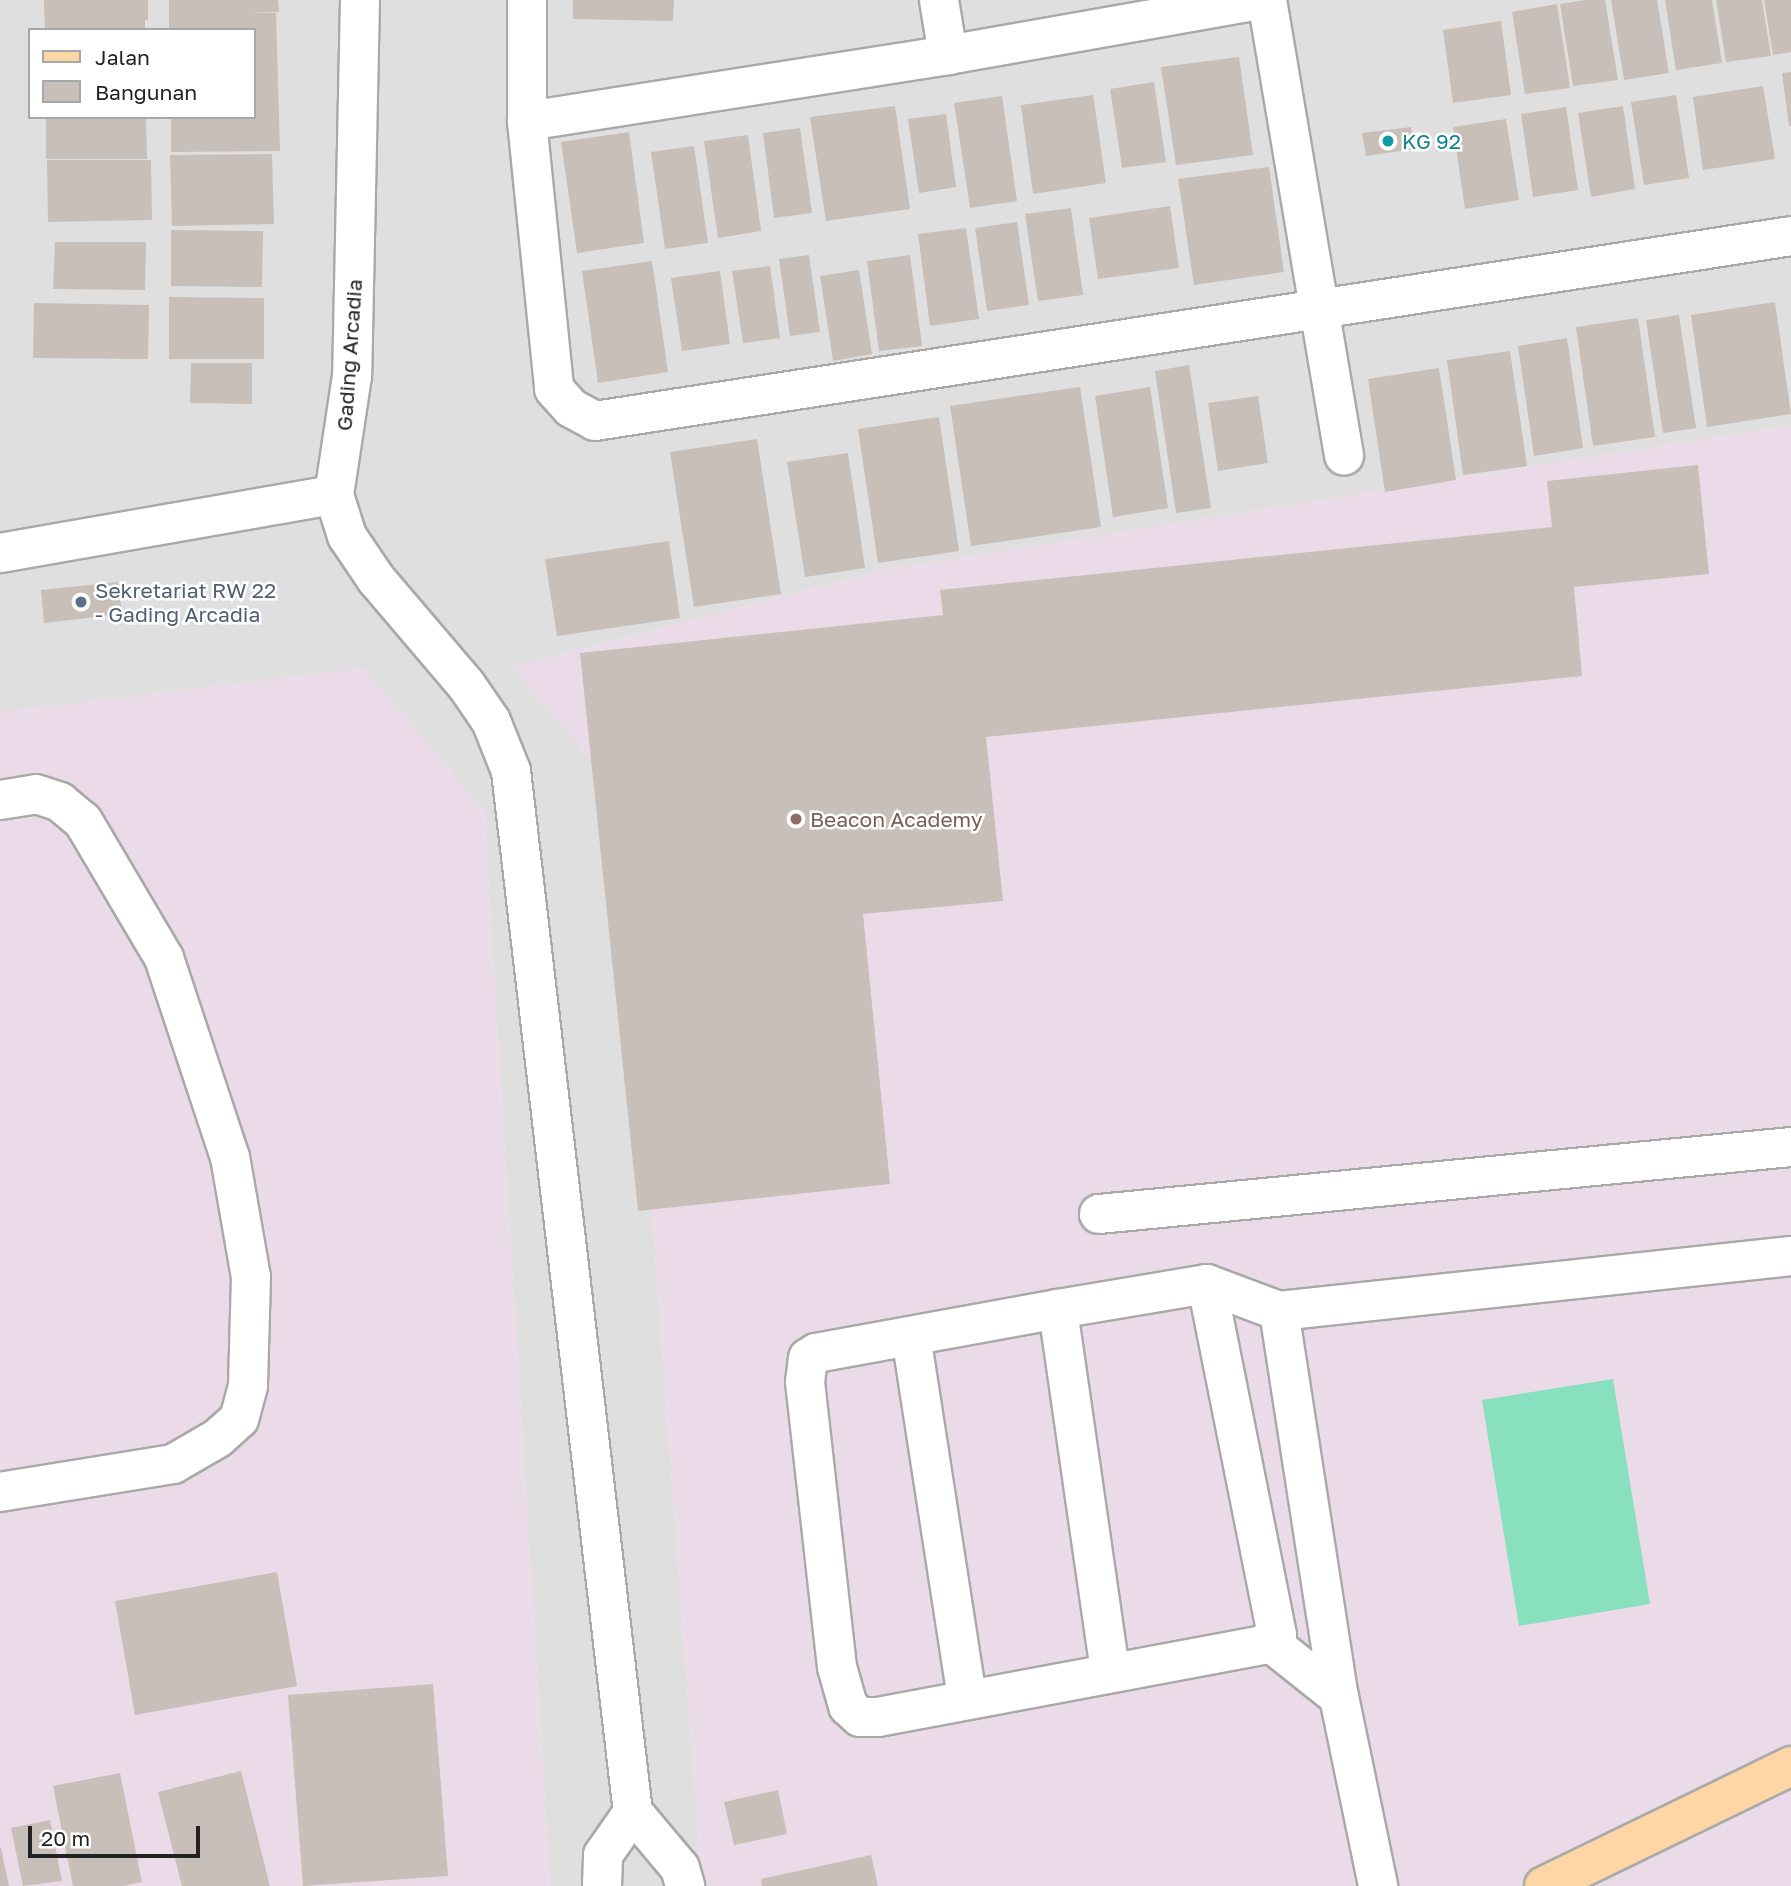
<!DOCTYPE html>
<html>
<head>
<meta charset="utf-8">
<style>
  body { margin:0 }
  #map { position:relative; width:1791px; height:1886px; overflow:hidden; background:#f2efe9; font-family:"Golos Text",sans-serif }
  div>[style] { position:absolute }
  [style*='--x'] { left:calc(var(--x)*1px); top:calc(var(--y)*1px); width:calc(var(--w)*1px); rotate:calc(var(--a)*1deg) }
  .residential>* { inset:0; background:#e0dfdf }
  .industrial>* { inset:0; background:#ebdbe8 }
  .pitch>* { inset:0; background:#88e0be }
  .building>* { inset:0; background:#c7bfb8 }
  .roads { filter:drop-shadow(2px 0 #a9a9a9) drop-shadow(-2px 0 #a9a9a9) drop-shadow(0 2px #a9a9a9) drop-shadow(0 -2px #a9a9a9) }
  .minor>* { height:38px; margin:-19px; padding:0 19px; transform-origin:19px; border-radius:19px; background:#fff }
  .major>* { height:38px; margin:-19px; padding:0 19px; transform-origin:19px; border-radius:19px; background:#fcd6a4 }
  .dots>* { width:19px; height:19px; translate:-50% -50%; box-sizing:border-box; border:4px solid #fff; border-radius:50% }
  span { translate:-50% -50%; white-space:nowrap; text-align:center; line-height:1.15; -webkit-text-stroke:5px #fff; paint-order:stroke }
  .culture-label { font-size:21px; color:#0d838f }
  .left { translate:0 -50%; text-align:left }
  .street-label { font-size:21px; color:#222 }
  .service-label { font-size:21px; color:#4e5e75 }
  .education-label { font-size:21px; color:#785e54 }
  .legend { position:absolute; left:28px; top:28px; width:228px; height:91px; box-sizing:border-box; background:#fff; border:2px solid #a7a7a7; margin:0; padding:9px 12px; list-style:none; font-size:21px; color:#222 }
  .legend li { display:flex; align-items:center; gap:14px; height:35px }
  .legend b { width:35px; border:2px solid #a7a7a7 }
  .scale { position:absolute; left:28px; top:1826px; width:172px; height:32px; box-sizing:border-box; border:4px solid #222; border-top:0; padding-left:9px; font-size:21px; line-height:24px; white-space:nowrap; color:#222; -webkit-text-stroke:5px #fff; paint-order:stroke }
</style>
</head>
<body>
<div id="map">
  <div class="residential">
    <div style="clip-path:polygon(evenodd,0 0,1791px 0,1791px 425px,884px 570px,512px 667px,621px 795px,702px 1886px,550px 1886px,484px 811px,363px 668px,0 712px,0 0,30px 30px,254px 30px,254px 117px,30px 117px,30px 30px)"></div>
  </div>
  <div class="industrial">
    <div style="clip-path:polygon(1791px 425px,1791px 1886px,702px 1886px,621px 795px,512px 667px,884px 570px)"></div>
    <div style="clip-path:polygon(363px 668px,484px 811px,550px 1886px,0 1886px,0 712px)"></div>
  </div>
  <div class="pitch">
    <div style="clip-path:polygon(1613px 1379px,1650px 1604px,1519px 1626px,1482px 1400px)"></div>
  </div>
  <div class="building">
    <div style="clip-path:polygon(44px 0,148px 0,148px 20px,145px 20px,145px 30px,45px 30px)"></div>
    <div style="clip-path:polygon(169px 0,278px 0,279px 12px,246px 12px,276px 13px,280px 151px,171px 152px,171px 117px,254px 117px,254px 30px,169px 30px)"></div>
    <div style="clip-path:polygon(573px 0,674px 0,673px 21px,573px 19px)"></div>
    <div style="clip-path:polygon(1586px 0,1605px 0,1618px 80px,1573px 86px,1560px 4px)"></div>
    <div style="clip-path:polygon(1611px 0,1657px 0,1669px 73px,1624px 80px)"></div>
    <div style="clip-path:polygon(1665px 0,1712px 0,1722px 63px,1676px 70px)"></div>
    <div style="clip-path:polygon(1716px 0,1762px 0,1771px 56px,1726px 62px)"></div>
    <div style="clip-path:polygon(1764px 0,1791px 0,1791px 52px,1773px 55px)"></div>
    <div style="clip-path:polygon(1557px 4px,1570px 88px,1525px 94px,1512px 12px)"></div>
    <div style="clip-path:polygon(1501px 21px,1511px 95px,1453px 103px,1443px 30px)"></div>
    <div style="clip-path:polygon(1239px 57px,1253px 155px,1176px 165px,1161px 67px)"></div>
    <div style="clip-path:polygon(1791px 72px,1791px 126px,1789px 126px,1782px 73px)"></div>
    <div style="clip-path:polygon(1154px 82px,1166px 162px,1122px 168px,1110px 89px)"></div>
    <div style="clip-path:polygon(1763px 86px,1775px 159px,1703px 170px,1693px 97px)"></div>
    <div style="clip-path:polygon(1093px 95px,1106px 183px,1033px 194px,1021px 105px)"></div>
    <div style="clip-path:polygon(1676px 95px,1689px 178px,1644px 185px,1631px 102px)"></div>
    <div style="clip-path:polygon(1002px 96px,1017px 201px,970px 208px,954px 103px)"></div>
    <div style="clip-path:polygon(895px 106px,910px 209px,826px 221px,810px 117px)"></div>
    <div style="clip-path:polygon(1623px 106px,1635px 189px,1591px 197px,1578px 113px)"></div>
    <div style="clip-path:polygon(1566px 107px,1578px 190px,1533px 197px,1521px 114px)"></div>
    <div style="clip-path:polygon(946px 114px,956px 187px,919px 193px,908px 119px)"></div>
    <div style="clip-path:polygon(46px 117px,146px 117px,147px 159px,46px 159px)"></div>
    <div style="clip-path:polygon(1506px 119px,1519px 200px,1465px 209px,1453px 127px)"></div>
    <div style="clip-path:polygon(1411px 127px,1414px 149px,1366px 156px,1362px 133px)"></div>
    <div style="clip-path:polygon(800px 128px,812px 213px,774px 218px,763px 133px)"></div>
    <div style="clip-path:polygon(629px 132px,644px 243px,577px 253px,561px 142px)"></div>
    <div style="clip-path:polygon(748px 135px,761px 231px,718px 238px,704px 141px)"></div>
    <div style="clip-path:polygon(694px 146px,708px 243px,665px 249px,651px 152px)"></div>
    <div style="clip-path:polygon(272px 154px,274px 224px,172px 226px,170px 155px)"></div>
    <div style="clip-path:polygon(47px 160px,151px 160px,152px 220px,48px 222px)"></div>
    <div style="clip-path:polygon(1269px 167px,1284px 272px,1194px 285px,1178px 179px)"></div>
    <div style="clip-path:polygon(1170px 206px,1179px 268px,1098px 279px,1089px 218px)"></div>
    <div style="clip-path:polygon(1071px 208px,1083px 295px,1038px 301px,1025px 214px)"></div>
    <div style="clip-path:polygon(1017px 222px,1029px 305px,987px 311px,975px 228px)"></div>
    <div style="clip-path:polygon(966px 228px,979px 319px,930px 326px,918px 234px)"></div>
    <div style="clip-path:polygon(171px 230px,263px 231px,262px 287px,171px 286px)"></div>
    <div style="clip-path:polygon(55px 242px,146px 242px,145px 290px,53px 289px)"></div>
    <div style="clip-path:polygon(809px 255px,820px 332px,790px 336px,779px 259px)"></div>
    <div style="clip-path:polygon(910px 255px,922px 346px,879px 351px,867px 261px)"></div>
    <div style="clip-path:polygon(652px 261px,668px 372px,598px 383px,582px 271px)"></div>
    <div style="clip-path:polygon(770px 266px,780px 338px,743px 343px,732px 271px)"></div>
    <div style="clip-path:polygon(859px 270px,872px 354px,833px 361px,820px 276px)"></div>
    <div style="clip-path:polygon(720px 271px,730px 344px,682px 351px,671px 278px)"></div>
    <div style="clip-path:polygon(169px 297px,264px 298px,264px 359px,169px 359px)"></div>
    <div style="clip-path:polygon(1775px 302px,1791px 414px,1707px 427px,1691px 315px)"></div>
    <div style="clip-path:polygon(34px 303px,149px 305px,148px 359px,33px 358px)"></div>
    <div style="clip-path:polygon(1679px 315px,1696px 428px,1663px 433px,1646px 320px)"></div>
    <div style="clip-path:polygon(1638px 318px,1655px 437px,1593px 446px,1576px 327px)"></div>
    <div style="clip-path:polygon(1567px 338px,1583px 448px,1534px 456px,1518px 346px)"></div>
    <div style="clip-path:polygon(1510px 351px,1527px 466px,1463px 475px,1447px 360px)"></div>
    <div style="clip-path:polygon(191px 363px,252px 363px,252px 404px,190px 403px)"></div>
    <div style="clip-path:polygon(1189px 365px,1211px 508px,1176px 513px,1155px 371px)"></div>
    <div style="clip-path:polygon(1439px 368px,1456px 480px,1385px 492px,1368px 379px)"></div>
    <div style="clip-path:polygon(1080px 387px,1101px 527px,971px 546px,950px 406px)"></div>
    <div style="clip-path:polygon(1150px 387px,1168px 508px,1113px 517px,1095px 396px)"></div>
    <div style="clip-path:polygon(1258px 396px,1268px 463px,1218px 471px,1208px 403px)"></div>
    <div style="clip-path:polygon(939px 417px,959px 551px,878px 563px,858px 429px)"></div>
    <div style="clip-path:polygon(757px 439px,781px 594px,694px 607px,670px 452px)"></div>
    <div style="clip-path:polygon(848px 453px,865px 568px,805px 577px,787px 462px)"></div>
    <div style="clip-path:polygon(1698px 465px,1709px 574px,1574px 587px,1582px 676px,986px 737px,1003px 901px,863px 914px,890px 1184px,638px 1211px,580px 653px,943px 615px,940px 590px,1552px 527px,1547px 481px)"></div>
    <div style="clip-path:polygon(669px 541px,680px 618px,557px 636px,545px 559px)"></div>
    <div style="clip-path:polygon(118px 582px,122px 614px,44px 623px,41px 590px)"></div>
    <div style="clip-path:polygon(277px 1572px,297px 1686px,135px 1715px,115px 1601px)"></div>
    <div style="clip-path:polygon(433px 1684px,448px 1876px,303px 1886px,288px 1695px)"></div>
    <div style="clip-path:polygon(241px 1771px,270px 1886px,182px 1886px,158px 1792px)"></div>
    <div style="clip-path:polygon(120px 1773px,142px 1882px,123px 1886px,73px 1886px,53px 1786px)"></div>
    <div style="clip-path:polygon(778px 1790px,787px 1834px,734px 1845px,724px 1802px)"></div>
    <div style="clip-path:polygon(50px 1820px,62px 1881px,23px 1886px,11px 1828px)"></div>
    <div style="clip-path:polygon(0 1848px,1px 1848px,9px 1886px,0 1886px)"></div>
    <div style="clip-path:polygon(871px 1855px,878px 1886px,762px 1886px,761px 1879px)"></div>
  </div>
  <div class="roads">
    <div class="minor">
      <div style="--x:360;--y:0;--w:376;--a:91.2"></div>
      <div style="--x:352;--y:376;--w:120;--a:98.6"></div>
      <div style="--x:334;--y:495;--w:43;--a:72.4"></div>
      <div style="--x:347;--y:536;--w:52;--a:56"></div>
      <div style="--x:376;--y:579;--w:140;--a:49.6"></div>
      <div style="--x:467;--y:686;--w:42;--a:55.6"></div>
      <div style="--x:491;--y:721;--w:54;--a:68.2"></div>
      <div style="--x:511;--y:771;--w:1048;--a:83.32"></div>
      <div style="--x:633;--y:1812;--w:73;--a:50"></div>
      <div style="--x:680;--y:1868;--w:19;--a:74"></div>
      <div style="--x:527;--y:0;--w:121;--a:90"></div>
      <div style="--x:527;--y:121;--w:269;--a:84.2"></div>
      <div style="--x:554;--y:389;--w:25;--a:48"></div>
      <div style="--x:571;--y:408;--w:27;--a:28"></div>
      <div style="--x:595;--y:421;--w:1210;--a:-8.79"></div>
      <div style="--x:939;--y:0;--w:56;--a:80.7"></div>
      <div style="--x:1267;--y:0;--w:462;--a:80.4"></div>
      <div style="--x:527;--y:121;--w:426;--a:-8.9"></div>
      <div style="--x:948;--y:55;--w:317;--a:-10"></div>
      <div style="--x:0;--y:553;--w:339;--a:-9.9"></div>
      <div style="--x:0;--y:800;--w:36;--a:-9"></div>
      <div style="--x:36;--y:794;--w:25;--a:18"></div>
      <div style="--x:60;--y:802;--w:30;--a:40"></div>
      <div style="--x:83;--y:821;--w:159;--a:59.4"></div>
      <div style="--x:164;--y:958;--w:210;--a:71.7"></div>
      <div style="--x:230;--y:1157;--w:122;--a:80.1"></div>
      <div style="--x:251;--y:1277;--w:109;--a:91.6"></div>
      <div style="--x:248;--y:1386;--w:34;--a:105"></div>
      <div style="--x:239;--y:1419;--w:28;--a:138"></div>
      <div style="--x:218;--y:1438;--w:52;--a:150"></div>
      <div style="--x:173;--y:1464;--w:175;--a:170.8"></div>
      <div style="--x:1099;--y:1214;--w:695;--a:-5.53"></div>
      <div style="--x:1058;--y:1309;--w:246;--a:169.7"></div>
      <div style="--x:816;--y:1353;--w:9;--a:148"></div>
      <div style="--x:808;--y:1358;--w:24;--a:97"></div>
      <div style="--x:805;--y:1382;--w:287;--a:83.6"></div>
      <div style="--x:837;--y:1667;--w:41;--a:74.2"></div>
      <div style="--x:848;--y:1706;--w:16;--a:43"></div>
      <div style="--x:860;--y:1717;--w:18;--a:0"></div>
      <div style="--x:878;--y:1717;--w:391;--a:-10.6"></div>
      <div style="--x:1262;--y:1645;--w:18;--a:-34"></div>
      <div style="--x:1277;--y:1635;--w:358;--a:-101.3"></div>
      <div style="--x:1279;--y:1311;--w:391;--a:81.2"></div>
      <div style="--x:1339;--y:1697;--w:193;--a:78.3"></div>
      <div style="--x:911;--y:1336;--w:366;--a:81.2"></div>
      <div style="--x:1270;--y:1642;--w:88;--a:38.6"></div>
      <div style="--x:1110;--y:1671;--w:366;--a:-98.2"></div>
      <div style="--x:1058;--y:1309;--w:151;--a:-9.5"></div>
      <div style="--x:1207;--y:1284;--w:77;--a:20.6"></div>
      <div style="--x:1279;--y:1311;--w:515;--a:-6.13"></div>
      <div style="--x:602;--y:1886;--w:31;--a:-88"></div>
      <div style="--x:603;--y:1855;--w:52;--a:-55.1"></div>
    </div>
    <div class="major">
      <div style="--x:1544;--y:1886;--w:275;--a:-25.9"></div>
    </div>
  </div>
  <div class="dots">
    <div style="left:1388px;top:141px;background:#0f9aa8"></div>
    <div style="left:81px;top:602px;background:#5c6f8a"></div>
    <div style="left:796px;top:819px;background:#8d6e63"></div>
  </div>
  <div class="culture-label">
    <span class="left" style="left:1402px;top:141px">KG 92</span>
  </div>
  <div class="street-label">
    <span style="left:349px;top:355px;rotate:-86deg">Gading Arcadia</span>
  </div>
  <div class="service-label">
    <span class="left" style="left:95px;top:602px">Sekretariat RW 22<br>- Gading Arcadia</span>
  </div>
  <div class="education-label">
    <span class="left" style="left:810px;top:819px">Beacon Academy</span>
  </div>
  <ul class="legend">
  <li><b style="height:9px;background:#fcd6a4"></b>Jalan</li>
  <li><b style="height:19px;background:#c7bfb8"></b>Bangunan</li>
  </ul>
  <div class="scale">20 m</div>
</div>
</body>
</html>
